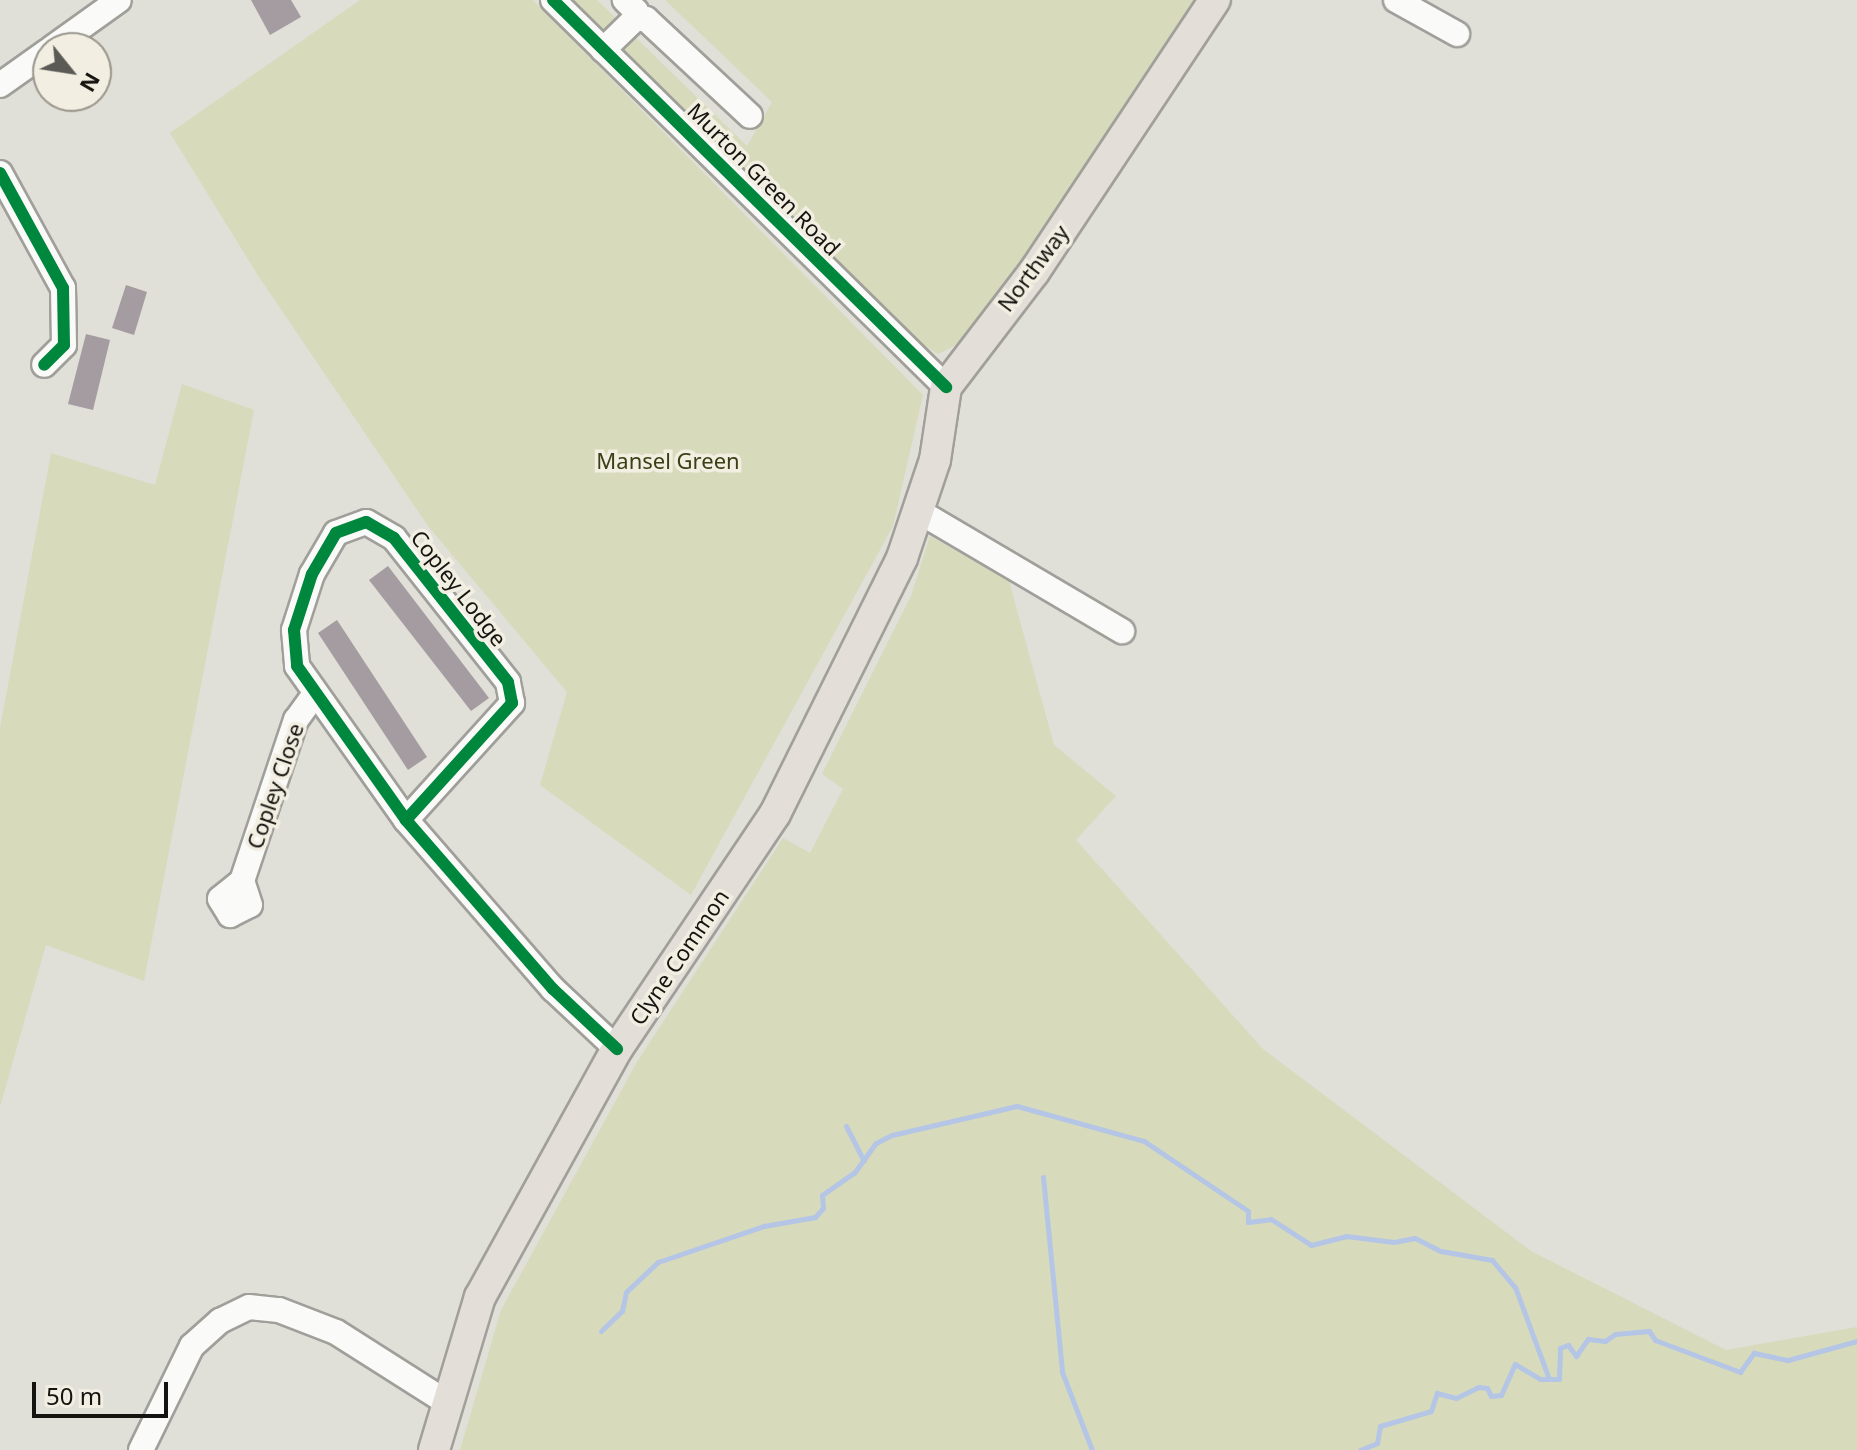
<!DOCTYPE html>
<html>
<head>
<meta charset="utf-8">
<style>
  body { margin:0 }
  #map { position:relative; width:1857px; height:1450px; overflow:hidden; background:#e0dfd8; font-family:"Noto Sans",sans-serif }
  div>[style] { position:absolute }
  [style*='--x'] { left:calc(var(--x)*1px); top:calc(var(--y)*1px); width:calc(var(--w)*1px); rotate:calc(var(--a)*1deg) }
  .green>* { inset:0; background:#d7dbbc }
  .stream>* { height:5px; margin:-2.5px; padding:0 2.5px; transform-origin:2.5px; border-radius:2.5px; background:#b4c5e5 }
  .building>* { inset:0; background:#a49ca0 }
  .roads { filter:drop-shadow(2px 0 #a09f9a) drop-shadow(-2px 0 #a09f9a) drop-shadow(0 2px #a09f9a) drop-shadow(0 -2px #a09f9a) }
  .minor>* { height:24px; margin:-12px; padding:0 12px; transform-origin:12px; border-radius:12px; background:#fafaf9 }
  .major>* { height:30px; margin:-15px; padding:0 15px; transform-origin:15px; border-radius:15px; background:#e3ded8 }
  .cycleway>* { height:12px; margin:-6px; padding:0 6px; transform-origin:6px; border-radius:6px; background:#00873e }
  span { translate:-50% -50%; white-space:nowrap; text-align:center; line-height:1.15; -webkit-text-stroke:7px #f2eee1; paint-order:stroke }
  .street-label { font-size:22px; color:#14130f }
  .park-label { font-size:22px; color:#3a3f14 }
  .north { position:absolute; left:32px; top:32px; width:80px; height:80px; box-sizing:border-box; background:#f2eee1; border:2px solid #99968d; border-radius:50%; rotate:120deg; font-size:22px; font-weight:700; line-height:32px; text-align:center; color:#14130f }
  .north::after { content:''; display:block; margin:auto; width:28px; height:36px; background:#5b5a55; clip-path:polygon(50% 0,100% 100%,50% 72%,0 100%) }
  .scale { position:absolute; left:32px; top:1382px; width:136px; height:36px; box-sizing:border-box; border:4px solid #14130f; border-top:0; padding-left:10px; font-size:24px; line-height:28px; white-space:nowrap; color:#14130f; -webkit-text-stroke:6px #f2eee1; paint-order:stroke }
</style>
</head>
<body>
<div id="map">
  <div class="green">
    <div style="clip-path:polygon(360px 0,533px 0,923px 395px,893px 526px,691px 895px,540px 785px,567px 692px,428px 526px,259px 277px,170px 133px)"></div>
    <div style="clip-path:polygon(562px 0,597px 0,622px 24px,605px 41px)"></div>
    <div style="clip-path:polygon(665px 0,1204px 0,1017px 273px,960px 343px,938px 354px,908px 335px,613px 49px,630px 32px,747px 146px,772px 102px)"></div>
    <div style="clip-path:polygon(182px 384px,254px 410px,144px 981px,46px 945px,0 1107px,0 728px,51px 453px,155px 485px)"></div>
    <div style="clip-path:polygon(930px 536px,1009px 581px,1054px 745px,1116px 796px,1076px 840px,1263px 1049px,1531px 1251px,1726px 1350px,1857px 1327px,1857px 1450px,460px 1450px,501px 1310px,637px 1062px,783px 838px,810px 853px,843px 789px,822px 774px,911px 596px)"></div>
  </div>
  <div class="stream">
    <div style="--x:846;--y:1126;--w:39;--a:63"></div>
    <div style="--x:1043;--y:1177;--w:196;--a:84.4"></div>
    <div style="--x:1062;--y:1372;--w:84;--a:69"></div>
    <div style="--x:601;--y:1331;--w:29;--a:-44"></div>
    <div style="--x:622;--y:1311;--w:19;--a:-78"></div>
    <div style="--x:626;--y:1292;--w:44;--a:-43.2"></div>
    <div style="--x:658;--y:1262;--w:112;--a:-18.8"></div>
    <div style="--x:764;--y:1226;--w:52;--a:-10"></div>
    <div style="--x:815;--y:1217;--w:12;--a:-48"></div>
    <div style="--x:823;--y:1208;--w:13;--a:-94"></div>
    <div style="--x:822;--y:1195;--w:39;--a:-35"></div>
    <div style="--x:854;--y:1173;--w:37;--a:-54"></div>
    <div style="--x:876;--y:1143;--w:18;--a:-27"></div>
    <div style="--x:892;--y:1135;--w:128;--a:-13.1"></div>
    <div style="--x:1017;--y:1106;--w:132;--a:15.4"></div>
    <div style="--x:1144;--y:1141;--w:125;--a:33.9"></div>
    <div style="--x:1248;--y:1211;--w:11;--a:90"></div>
    <div style="--x:1248;--y:1222;--w:23;--a:-7"></div>
    <div style="--x:1271;--y:1219;--w:48;--a:33"></div>
    <div style="--x:1311;--y:1245;--w:36;--a:-14"></div>
    <div style="--x:1346;--y:1236;--w:48;--a:7.1"></div>
    <div style="--x:1394;--y:1242;--w:21;--a:-11"></div>
    <div style="--x:1415;--y:1238;--w:29;--a:27"></div>
    <div style="--x:1441;--y:1251;--w:52;--a:10"></div>
    <div style="--x:1492;--y:1260;--w:35;--a:50"></div>
    <div style="--x:1515;--y:1287;--w:95;--a:69.7"></div>
    <div style="--x:1360;--y:1450;--w:18;--a:-22"></div>
    <div style="--x:1377;--y:1443;--w:17;--a:-80"></div>
    <div style="--x:1380;--y:1426;--w:53;--a:-16.4"></div>
    <div style="--x:1431;--y:1411;--w:19;--a:-72"></div>
    <div style="--x:1437;--y:1393;--w:20;--a:15"></div>
    <div style="--x:1456;--y:1398;--w:25;--a:-26"></div>
    <div style="--x:1479;--y:1387;--w:8;--a:7"></div>
    <div style="--x:1487;--y:1388;--w:9;--a:63"></div>
    <div style="--x:1491;--y:1396;--w:10;--a:-6"></div>
    <div style="--x:1501;--y:1395;--w:34;--a:-66"></div>
    <div style="--x:1515;--y:1364;--w:29;--a:31"></div>
    <div style="--x:1540;--y:1379;--w:19;--a:0"></div>
    <div style="--x:1559;--y:1379;--w:31;--a:-88"></div>
    <div style="--x:1560;--y:1348;--w:9;--a:-21"></div>
    <div style="--x:1568;--y:1345;--w:14;--a:54"></div>
    <div style="--x:1576;--y:1356;--w:21;--a:-55"></div>
    <div style="--x:1588;--y:1339;--w:17;--a:7"></div>
    <div style="--x:1605;--y:1341;--w:12;--a:-35"></div>
    <div style="--x:1615;--y:1334;--w:34;--a:-5"></div>
    <div style="--x:1649;--y:1331;--w:11;--a:56"></div>
    <div style="--x:1655;--y:1340;--w:91;--a:20.6"></div>
    <div style="--x:1740;--y:1372;--w:24;--a:-54"></div>
    <div style="--x:1754;--y:1353;--w:35;--a:12"></div>
    <div style="--x:1788;--y:1360;--w:72;--a:-15.4"></div>
  </div>
  <div class="building">
    <div style="clip-path:polygon(251px 0,291px 0,301px 17px,270px 35px)"></div>
    <div style="clip-path:polygon(126px 285px,147px 292px,134px 335px,112px 328px)"></div>
    <div style="clip-path:polygon(86px 334px,110px 340px,93px 410px,68px 404px)"></div>
    <div style="clip-path:polygon(388px 566px,489px 698px,471px 711px,369px 580px)"></div>
    <div style="clip-path:polygon(337px 620px,427px 757px,408px 770px,318px 633px)"></div>
  </div>
  <div class="roads">
    <div class="minor">
      <div style="--x:553;--y:0;--w:552;--a:44.56"></div>
      <div style="--x:1396;--y:0;--w:70;--a:29.1"></div>
      <div style="--x:635;--y:19;--w:11;--a:0"></div>
      <div style="--x:646;--y:19;--w:142;--a:43"></div>
      <div style="--x:52;--y:48;--w:82;--a:-35.6"></div>
      <div style="--x:603;--y:50;--w:45;--a:-44.1"></div>
      <div style="--x:635;--y:19;--w:8;--a:-83"></div>
      <div style="--x:636;--y:11;--w:16;--a:-135"></div>
      <div style="--x:0;--y:85;--w:59;--a:-35.3"></div>
      <div style="--x:0;--y:173;--w:131;--a:61.3"></div>
      <div style="--x:63;--y:288;--w:57;--a:89"></div>
      <div style="--x:64;--y:345;--w:28;--a:135"></div>
      <div style="--x:918;--y:511;--w:237;--a:30.5"></div>
      <div style="--x:406;--y:820;--w:158;--a:-47.8"></div>
      <div style="--x:512;--y:703;--w:21;--a:-101"></div>
      <div style="--x:508;--y:682;--w:184;--a:-128.4"></div>
      <div style="--x:394;--y:538;--w:32;--a:-150"></div>
      <div style="--x:366;--y:522;--w:32;--a:160"></div>
      <div style="--x:336;--y:533;--w:48;--a:120.3"></div>
      <div style="--x:312;--y:574;--w:59;--a:107.8"></div>
      <div style="--x:294;--y:630;--w:36;--a:85"></div>
      <div style="--x:297;--y:666;--w:189;--a:54.7"></div>
      <div style="--x:406;--y:820;--w:224;--a:49"></div>
      <div style="--x:553;--y:989;--w:88;--a:43.2"></div>
      <div style="--x:242;--y:881;--w:28;--a:141"></div>
      <div style="--x:220;--y:899;--w:19;--a:58"></div>
      <div style="--x:230;--y:915;--w:22;--a:-27"></div>
      <div style="--x:250;--y:905;--w:25;--a:-108"></div>
      <div style="--x:242;--y:881;--w:170;--a:-71.5"></div>
      <div style="--x:296;--y:720;--w:32;--a:-54"></div>
      <div style="--x:141;--y:1450;--w:116;--a:-63.9"></div>
      <div style="--x:192;--y:1346;--w:38;--a:-42"></div>
      <div style="--x:220;--y:1321;--w:32;--a:-26"></div>
      <div style="--x:249;--y:1307;--w:30;--a:6"></div>
      <div style="--x:279;--y:1310;--w:61;--a:21.1"></div>
      <div style="--x:336;--y:1332;--w:133;--a:32.4"></div>
    </div>
    <div class="major">
      <div style="--x:434;--y:1450;--w:160;--a:-73.3"></div>
      <div style="--x:480;--y:1297;--w:283;--a:-61.1"></div>
      <div style="--x:617;--y:1049;--w:283;--a:-56.1"></div>
      <div style="--x:775;--y:814;--w:286;--a:-63.6"></div>
      <div style="--x:902;--y:558;--w:103;--a:-71.4"></div>
      <div style="--x:935;--y:460;--w:74;--a:-81.4"></div>
      <div style="--x:946;--y:387;--w:145;--a:-52.6"></div>
      <div style="--x:1034;--y:272;--w:327;--a:-56.4"></div>
    </div>
  </div>
  <div class="cycleway">
    <div style="--x:553;--y:0;--w:552;--a:44.56"></div>
    <div style="--x:0;--y:173;--w:131;--a:61.3"></div>
    <div style="--x:63;--y:288;--w:57;--a:89"></div>
    <div style="--x:64;--y:345;--w:28;--a:135"></div>
    <div style="--x:406;--y:820;--w:158;--a:-47.8"></div>
    <div style="--x:512;--y:703;--w:21;--a:-101"></div>
    <div style="--x:508;--y:682;--w:184;--a:-128.4"></div>
    <div style="--x:394;--y:538;--w:32;--a:-150"></div>
    <div style="--x:366;--y:522;--w:32;--a:160"></div>
    <div style="--x:336;--y:533;--w:48;--a:120.3"></div>
    <div style="--x:312;--y:574;--w:59;--a:107.8"></div>
    <div style="--x:294;--y:630;--w:36;--a:85"></div>
    <div style="--x:297;--y:666;--w:189;--a:54.7"></div>
    <div style="--x:406;--y:820;--w:224;--a:49"></div>
    <div style="--x:553;--y:989;--w:88;--a:43.2"></div>
  </div>
  <div class="street-label">
    <span style="left:764px;top:179px;rotate:45deg">Murton Green Road</span>
    <span style="left:1033px;top:268px;rotate:-53deg">Northway</span>
    <span style="left:459px;top:588px;rotate:52deg">Copley Lodge</span>
    <span style="left:275px;top:786px;rotate:-71deg">Copley Close</span>
    <span style="left:679px;top:957px;rotate:-56deg">Clyne Common</span>
  </div>
  <div class="park-label">
    <span style="left:668px;top:461px">Mansel Green</span>
  </div>
  <div class="north">N</div>
  <div class="scale">50 m</div>
</div>
</body>
</html>
